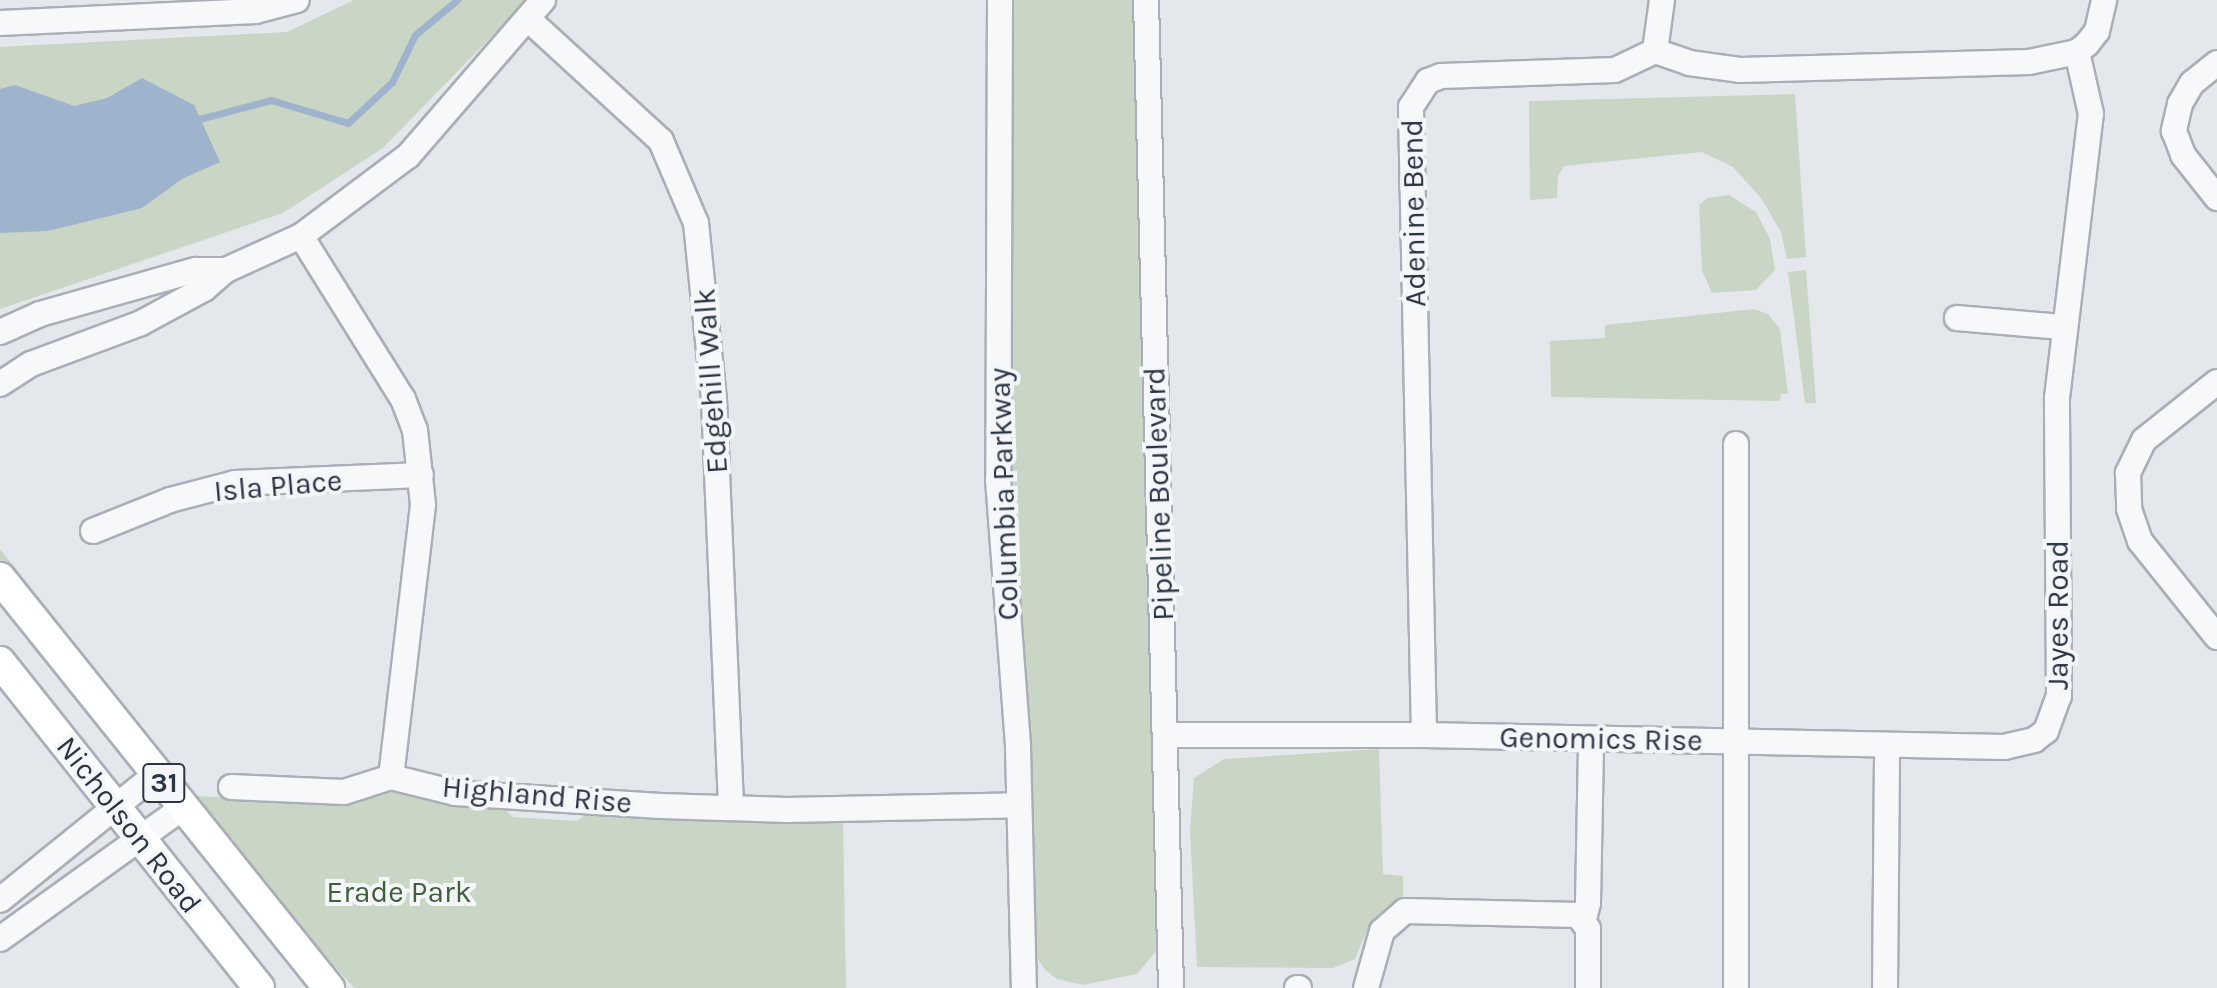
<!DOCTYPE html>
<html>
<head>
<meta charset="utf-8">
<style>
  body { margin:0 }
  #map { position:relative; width:2217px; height:988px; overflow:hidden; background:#e4e7ec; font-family:Karla,sans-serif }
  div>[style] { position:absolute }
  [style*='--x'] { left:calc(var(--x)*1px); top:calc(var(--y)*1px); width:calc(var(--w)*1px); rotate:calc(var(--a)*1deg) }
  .green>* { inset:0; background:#c9d6c5 }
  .water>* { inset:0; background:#9fb4cc }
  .stream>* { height:7px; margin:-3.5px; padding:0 3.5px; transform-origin:3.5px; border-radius:3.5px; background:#9fb4cc }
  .roads { filter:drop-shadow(2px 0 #a9aeb7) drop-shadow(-2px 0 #a9aeb7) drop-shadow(0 2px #a9aeb7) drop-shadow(0 -2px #a9aeb7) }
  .minor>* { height:24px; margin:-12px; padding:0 12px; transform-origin:12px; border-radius:12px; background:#f7f8fa }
  .major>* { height:30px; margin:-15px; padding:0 15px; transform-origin:15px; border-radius:15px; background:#fff }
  span { translate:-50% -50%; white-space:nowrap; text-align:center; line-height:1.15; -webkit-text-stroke:8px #f4f6f9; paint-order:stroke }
  .shield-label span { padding:2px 6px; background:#f4f6f9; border:2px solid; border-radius:6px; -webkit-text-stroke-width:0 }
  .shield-label { font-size:28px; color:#2b3445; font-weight:700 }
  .street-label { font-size:30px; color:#2b3445 }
  .park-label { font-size:30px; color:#3f6138 }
</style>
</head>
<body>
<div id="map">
  <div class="green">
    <div style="clip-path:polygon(354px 0,527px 0,383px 148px,283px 213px,0 309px,0 47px,287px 32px)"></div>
    <div style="clip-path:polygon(1011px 0,1135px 0,1160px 928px,1156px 951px,1137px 974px,1083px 985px,1057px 979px,1045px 970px,1036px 956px,1034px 934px,1028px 735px,1009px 460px)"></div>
    <div style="clip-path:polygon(1795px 94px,1806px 257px,1787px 259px,1781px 232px,1761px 198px,1733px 167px,1702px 152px,1564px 166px,1558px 176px,1557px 198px,1530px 200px,1529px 101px)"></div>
    <div style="clip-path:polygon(1729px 195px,1756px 212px,1770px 239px,1775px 270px,1756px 290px,1712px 293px,1702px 271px,1699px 205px,1707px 198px)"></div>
    <div style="clip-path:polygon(1806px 270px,1816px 403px,1805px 403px,1788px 272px)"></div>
    <div style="clip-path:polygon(1754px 309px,1768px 314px,1780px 329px,1788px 394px,1781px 394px,1780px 401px,1551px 397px,1550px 341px,1605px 338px,1605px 325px)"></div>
    <div style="clip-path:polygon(0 549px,197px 796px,347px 804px,396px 791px,433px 802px,502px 807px,513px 817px,576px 821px,588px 814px,843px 822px,846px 988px,354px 988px,184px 796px,0 563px)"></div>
    <div style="clip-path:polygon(1379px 749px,1383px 874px,1403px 876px,1403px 900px,1369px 926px,1355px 959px,1333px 968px,1197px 967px,1190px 830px,1194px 778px,1224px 759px)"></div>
  </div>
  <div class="water">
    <div style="clip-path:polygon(142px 78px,194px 105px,220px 162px,182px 179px,142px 208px,48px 231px,0 233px,0 89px,15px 85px,74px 106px,107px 98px)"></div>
  </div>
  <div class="stream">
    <div style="--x:199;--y:119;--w:74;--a:-14.8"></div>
    <div style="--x:271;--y:100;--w:80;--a:16.6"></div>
    <div style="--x:348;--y:123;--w:60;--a:-43"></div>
    <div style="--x:392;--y:82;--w:52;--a:-63.9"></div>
    <div style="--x:415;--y:35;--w:55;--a:-39.8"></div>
  </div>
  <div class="roads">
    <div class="minor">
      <div style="--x:1000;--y:0;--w:479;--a:90.2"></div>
      <div style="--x:998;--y:479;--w:269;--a:85.7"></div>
      <div style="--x:1018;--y:747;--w:241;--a:88.6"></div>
      <div style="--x:1146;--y:0;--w:988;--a:88.55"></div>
      <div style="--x:528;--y:19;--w:180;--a:42.5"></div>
      <div style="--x:661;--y:141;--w:89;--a:66.9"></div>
      <div style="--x:696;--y:223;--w:178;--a:84.2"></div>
      <div style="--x:714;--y:400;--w:408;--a:87.6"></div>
      <div style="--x:0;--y:23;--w:256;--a:-2.7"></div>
      <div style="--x:256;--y:11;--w:42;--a:-15"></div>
      <div style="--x:1655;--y:51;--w:36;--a:19"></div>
      <div style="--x:1689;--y:63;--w:51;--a:7.8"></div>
      <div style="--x:1740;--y:70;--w:289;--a:-1.6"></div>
      <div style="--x:2029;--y:62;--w:49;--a:-11.8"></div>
      <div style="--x:2077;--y:52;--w:13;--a:-39"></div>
      <div style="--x:2087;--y:44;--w:16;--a:-52"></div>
      <div style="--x:2097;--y:31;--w:32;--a:-77"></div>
      <div style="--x:1655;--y:51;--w:51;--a:-82.2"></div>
      <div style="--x:2217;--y:63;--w:32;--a:141"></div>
      <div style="--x:2192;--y:83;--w:24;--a:120"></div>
      <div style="--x:2180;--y:104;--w:28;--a:103"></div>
      <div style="--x:2174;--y:131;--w:26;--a:69"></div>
      <div style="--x:2183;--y:155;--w:55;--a:51.7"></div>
      <div style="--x:301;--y:236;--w:192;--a:58"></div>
      <div style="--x:403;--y:399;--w:33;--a:69"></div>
      <div style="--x:415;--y:430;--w:75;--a:83.9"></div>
      <div style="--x:423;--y:505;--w:274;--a:96.7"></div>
      <div style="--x:1957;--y:318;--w:105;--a:4.9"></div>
      <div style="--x:0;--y:332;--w:44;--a:-24.2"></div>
      <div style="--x:40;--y:314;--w:162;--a:-15.8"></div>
      <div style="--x:196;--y:270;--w:30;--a:0"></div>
      <div style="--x:2217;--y:382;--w:93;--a:141.5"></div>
      <div style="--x:2144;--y:440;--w:37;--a:116"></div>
      <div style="--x:2128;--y:473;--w:36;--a:88"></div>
      <div style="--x:2129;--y:509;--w:34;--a:71"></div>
      <div style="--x:2140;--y:541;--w:123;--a:51.3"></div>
      <div style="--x:0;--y:384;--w:37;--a:-33"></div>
      <div style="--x:31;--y:364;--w:117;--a:-20.4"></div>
      <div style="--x:141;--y:323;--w:72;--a:-28.4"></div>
      <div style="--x:204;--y:289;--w:29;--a:-41"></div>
      <div style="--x:226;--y:270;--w:82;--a:-24.4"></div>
      <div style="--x:301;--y:236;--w:134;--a:-36.8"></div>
      <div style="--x:408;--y:156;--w:206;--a:-49.1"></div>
      <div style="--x:93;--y:531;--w:83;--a:-21.9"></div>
      <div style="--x:170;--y:500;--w:67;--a:-14.7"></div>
      <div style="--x:235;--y:483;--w:186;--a:-2.5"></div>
      <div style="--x:1166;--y:735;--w:258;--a:0"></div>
      <div style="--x:1424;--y:735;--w:580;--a:1.19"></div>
      <div style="--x:2004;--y:747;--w:31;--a:-13"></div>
      <div style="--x:2034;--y:740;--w:15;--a:-37"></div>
      <div style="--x:2046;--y:731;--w:37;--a:-70"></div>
      <div style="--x:2059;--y:696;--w:298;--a:-90.4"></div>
      <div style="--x:2057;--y:398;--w:286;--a:-83.2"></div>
      <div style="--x:2091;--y:114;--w:64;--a:-102.7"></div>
      <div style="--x:1424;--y:735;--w:628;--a:-91.19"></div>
      <div style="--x:1411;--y:107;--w:31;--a:-57"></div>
      <div style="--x:1428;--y:81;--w:14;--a:-21"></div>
      <div style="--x:1441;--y:76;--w:174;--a:-2"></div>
      <div style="--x:1615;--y:70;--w:44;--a:-25.4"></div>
      <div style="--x:231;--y:787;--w:113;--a:2.5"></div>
      <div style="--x:344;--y:792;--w:49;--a:-17.7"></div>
      <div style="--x:391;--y:777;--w:66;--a:14"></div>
      <div style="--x:455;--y:793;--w:206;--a:3.6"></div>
      <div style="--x:661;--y:806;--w:126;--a:1.8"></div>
      <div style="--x:787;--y:810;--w:232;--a:-1.2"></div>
      <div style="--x:0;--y:900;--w:201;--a:-38.9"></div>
      <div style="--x:1584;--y:919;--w:16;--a:-76"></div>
      <div style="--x:1588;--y:903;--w:163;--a:-88.9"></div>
      <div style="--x:0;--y:939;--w:224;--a:-35.7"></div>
      <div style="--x:1297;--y:988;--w:2;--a:0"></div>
      <div style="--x:1366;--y:988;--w:59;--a:-74.3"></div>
      <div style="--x:1382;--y:931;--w:30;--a:-41"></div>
      <div style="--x:1405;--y:911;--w:173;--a:1.3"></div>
      <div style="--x:1578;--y:915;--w:17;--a:54"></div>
      <div style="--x:1588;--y:929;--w:59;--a:90"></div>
      <div style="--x:1736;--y:988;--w:544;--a:-90"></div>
      <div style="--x:1885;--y:988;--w:243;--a:-89.5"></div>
    </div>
    <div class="major">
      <div style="--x:0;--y:578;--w:526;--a:51.26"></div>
      <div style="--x:0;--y:662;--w:416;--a:51.5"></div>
    </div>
  </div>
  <div class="shield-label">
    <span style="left:164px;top:783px">31</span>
  </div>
  <div class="street-label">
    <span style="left:1414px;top:213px;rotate:-91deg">Adenine Bend</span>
    <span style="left:711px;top:381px;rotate:-94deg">Edgehill Walk</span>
    <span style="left:278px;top:486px;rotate:-5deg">Isla Place</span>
    <span style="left:1004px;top:494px;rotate:-92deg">Columbia Parkway</span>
    <span style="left:1159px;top:494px;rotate:-92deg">Pipeline Boulevard</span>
    <span style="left:2058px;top:615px;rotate:-90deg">Jayes Road</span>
    <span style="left:1601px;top:739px;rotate:1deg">Genomics Rise</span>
    <span style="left:537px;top:795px;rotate:5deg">Highland Rise</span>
    <span style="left:129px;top:825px;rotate:52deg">Nicholson Road</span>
  </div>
  <div class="park-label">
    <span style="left:399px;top:892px">Erade Park</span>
  </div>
</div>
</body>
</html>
